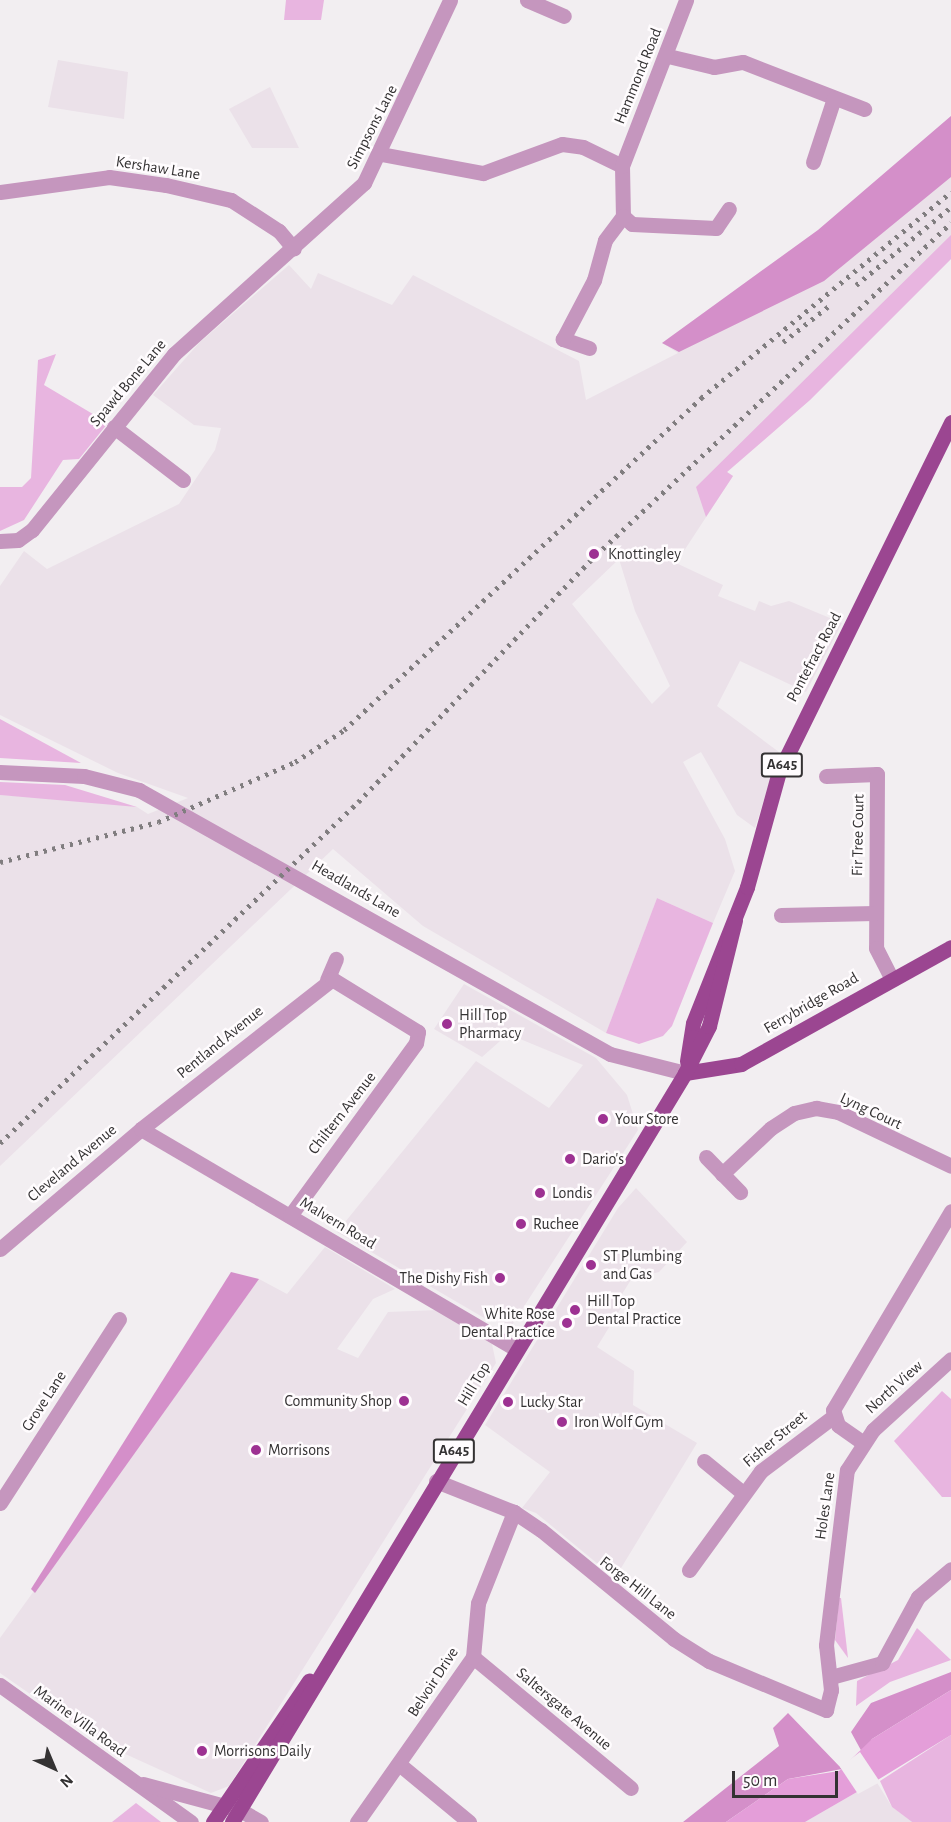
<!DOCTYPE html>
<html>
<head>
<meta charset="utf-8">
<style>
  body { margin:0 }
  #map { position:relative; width:951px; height:1822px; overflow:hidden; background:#f2eef1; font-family:"Alegreya Sans",sans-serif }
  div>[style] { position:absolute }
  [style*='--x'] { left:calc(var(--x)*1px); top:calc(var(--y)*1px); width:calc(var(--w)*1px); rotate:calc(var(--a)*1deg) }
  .built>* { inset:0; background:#ebe1e9 }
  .green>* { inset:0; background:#e8b5e0 }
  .forest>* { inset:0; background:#d48fc9 }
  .water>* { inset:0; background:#e49ed9 }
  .pier>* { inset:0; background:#f2eef1 }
  .minor>* { height:15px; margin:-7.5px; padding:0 7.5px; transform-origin:7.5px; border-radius:7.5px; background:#c596be }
  .major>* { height:15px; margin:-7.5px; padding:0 7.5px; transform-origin:7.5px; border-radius:7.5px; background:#9b4691 }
  .rail>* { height:4.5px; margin-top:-2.25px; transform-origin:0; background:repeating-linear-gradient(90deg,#807d7f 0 3px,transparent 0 9px) }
  .dots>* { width:16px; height:16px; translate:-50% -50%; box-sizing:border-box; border:3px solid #fffcfe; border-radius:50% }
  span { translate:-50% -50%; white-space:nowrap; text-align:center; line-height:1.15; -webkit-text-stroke:5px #fffcfe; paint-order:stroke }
  .shield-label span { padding:2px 4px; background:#fffcfe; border:2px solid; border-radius:4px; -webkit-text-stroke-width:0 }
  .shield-label { font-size:15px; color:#343233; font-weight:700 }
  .street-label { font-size:16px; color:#343233 }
  .poi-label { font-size:16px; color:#343233 }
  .left { translate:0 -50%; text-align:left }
  .right { translate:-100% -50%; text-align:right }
  .north { position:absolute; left:24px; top:1738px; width:60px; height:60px; -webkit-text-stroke:4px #fffcfe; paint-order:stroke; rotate:136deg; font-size:16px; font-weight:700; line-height:24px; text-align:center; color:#343233 }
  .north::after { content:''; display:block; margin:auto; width:21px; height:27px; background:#343233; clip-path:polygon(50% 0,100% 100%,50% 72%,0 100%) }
  .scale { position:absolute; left:732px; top:1771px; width:106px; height:27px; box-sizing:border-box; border:3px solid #343233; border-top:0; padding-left:8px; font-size:18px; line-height:21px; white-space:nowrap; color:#343233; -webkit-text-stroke:4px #fffcfe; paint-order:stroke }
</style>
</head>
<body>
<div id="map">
  <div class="built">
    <div style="clip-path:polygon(58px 60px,128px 72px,124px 119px,48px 107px)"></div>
    <div style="clip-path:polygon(270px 87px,299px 148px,252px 148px,229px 109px)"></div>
    <div style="clip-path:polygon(evenodd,951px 116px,951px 259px,810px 400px,727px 472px,733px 476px,676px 563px,723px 585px,718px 596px,755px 611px,759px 601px,771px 606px,789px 601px,842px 623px,806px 692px,740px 661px,717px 706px,779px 752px,755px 828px,737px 815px,701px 752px,683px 762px,725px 839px,735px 871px,713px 923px,657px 898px,606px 1033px,423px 926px,333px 849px,0 1166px,0 795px,96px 801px,137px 807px,148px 814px,188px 798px,118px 773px,0 715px,0 586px,24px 551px,47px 569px,179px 504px,215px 450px,221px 428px,194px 425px,153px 395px,199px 343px,289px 265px,311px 289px,318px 273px,392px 305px,413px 275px,579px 361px,586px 400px,678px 353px,662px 343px,818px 230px,951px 116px,619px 559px,635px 611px,670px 686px,652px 704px,572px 604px,619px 559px)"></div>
    <div style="clip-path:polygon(464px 984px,596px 1058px,627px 1095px,638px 1130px,512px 1325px,486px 1319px,337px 1232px,476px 1061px,549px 1108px,583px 1065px,508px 1034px,482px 1057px,434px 1029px)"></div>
    <div style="clip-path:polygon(636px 1188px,687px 1242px,659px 1272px,632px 1278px,619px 1299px,624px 1303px,597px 1347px,634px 1371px,633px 1405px,697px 1443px,615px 1578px,536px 1513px,522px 1508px,550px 1472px,485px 1425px,618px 1208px)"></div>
    <div style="clip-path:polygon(325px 1247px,395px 1289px,373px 1299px,337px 1349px,358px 1358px,388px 1312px,438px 1310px,492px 1344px,496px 1363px,229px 1786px,211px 1793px,99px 1742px,0 1673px,0 1638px,259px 1279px,287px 1294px)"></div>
    <div style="clip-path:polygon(876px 1781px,892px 1807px,912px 1822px,805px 1822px)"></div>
  </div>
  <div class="green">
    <div style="clip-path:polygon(286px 0,324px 0,321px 20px,284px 20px)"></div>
    <div style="clip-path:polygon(951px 235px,951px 259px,810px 400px,727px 472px,733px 476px,706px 517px,696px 487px)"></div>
    <div style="clip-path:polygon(56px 354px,44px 385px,108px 423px,79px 459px,63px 460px,24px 520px,0 531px,0 487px,22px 487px,31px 478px,38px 360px)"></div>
    <div style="clip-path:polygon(0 719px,81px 763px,0 758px)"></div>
    <div style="clip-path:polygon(0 782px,65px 785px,137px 807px,0 795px)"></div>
    <div style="clip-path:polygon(657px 898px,713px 923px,672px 1026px,663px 1036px,639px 1044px,606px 1033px)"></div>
    <div style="clip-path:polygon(942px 1391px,951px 1399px,951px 1497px,942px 1497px,894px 1441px)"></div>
    <div style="clip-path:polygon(839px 1598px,841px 1598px,848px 1658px,835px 1640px)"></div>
    <div style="clip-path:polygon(917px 1628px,951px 1660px,890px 1682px,856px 1706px,857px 1681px,898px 1660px)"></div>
    <div style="clip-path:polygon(951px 1735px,951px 1822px,912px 1822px,892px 1807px,880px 1781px)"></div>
    <div style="clip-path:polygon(136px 1803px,161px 1822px,112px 1822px)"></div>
  </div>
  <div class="forest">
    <div style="clip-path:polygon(951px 116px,951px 177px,824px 281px,679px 352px,662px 343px,818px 230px)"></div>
    <div style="clip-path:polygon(231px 1272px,259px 1279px,35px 1593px,31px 1589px)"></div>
    <div style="clip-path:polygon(951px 1672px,951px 1690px,872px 1739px,863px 1754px,851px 1732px,871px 1703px)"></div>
    <div style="clip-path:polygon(788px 1713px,842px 1769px,788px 1779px,726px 1822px,683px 1822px,779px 1746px,773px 1728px)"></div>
  </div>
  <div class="water">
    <div style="clip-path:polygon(951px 1690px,951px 1735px,876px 1781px,805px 1822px,726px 1822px,788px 1779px,839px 1771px,872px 1739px)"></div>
  </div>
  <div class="pier">
    <div style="clip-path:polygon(860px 1752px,880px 1782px,858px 1794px,840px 1767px)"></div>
  </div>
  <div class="minor">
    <div style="--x:527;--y:0;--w:40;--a:23.4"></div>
    <div style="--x:668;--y:56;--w:47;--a:13.4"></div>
    <div style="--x:714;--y:67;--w:29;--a:-10"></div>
    <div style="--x:743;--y:62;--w:130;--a:21.2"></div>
    <div style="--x:381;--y:154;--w:104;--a:10.6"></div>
    <div style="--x:483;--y:173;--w:84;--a:-20.2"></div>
    <div style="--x:562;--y:144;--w:21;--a:8"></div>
    <div style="--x:583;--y:147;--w:43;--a:26"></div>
    <div style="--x:622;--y:166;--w:50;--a:88.9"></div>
    <div style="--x:623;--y:216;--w:12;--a:42"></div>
    <div style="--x:632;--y:224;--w:84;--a:2.7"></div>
    <div style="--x:716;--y:228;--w:23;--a:-56"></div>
    <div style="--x:813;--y:162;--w:67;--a:-71.8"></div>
    <div style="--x:622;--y:166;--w:178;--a:-68.9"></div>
    <div style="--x:0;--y:192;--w:110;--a:-7.8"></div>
    <div style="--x:109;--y:177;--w:58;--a:8"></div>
    <div style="--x:166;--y:185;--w:67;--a:13"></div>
    <div style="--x:231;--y:200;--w:57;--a:32.9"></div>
    <div style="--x:279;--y:231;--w:23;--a:50"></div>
    <div style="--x:589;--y:348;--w:28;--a:-161"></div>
    <div style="--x:563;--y:339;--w:67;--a:-62.3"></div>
    <div style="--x:594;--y:280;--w:41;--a:-74.6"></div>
    <div style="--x:605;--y:240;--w:30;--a:-53"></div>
    <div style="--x:114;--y:427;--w:87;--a:37.5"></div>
    <div style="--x:0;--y:541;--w:18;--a:-3"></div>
    <div style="--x:18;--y:540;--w:17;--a:-36"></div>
    <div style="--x:32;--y:530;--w:226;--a:-51.1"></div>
    <div style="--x:174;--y:354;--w:256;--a:-42"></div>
    <div style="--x:364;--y:183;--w:202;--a:-64.8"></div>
    <div style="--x:0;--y:772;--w:84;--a:2.7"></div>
    <div style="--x:84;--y:776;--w:57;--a:14.3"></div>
    <div style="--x:139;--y:790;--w:540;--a:29.27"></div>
    <div style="--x:610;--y:1054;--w:77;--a:14.2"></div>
    <div style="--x:826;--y:776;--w:51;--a:-2.2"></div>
    <div style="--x:877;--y:774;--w:174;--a:90.3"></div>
    <div style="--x:876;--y:948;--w:33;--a:63"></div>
    <div style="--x:781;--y:915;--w:94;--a:-1.2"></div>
    <div style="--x:327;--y:980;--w:23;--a:-67"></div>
    <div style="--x:141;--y:1129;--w:435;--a:30.4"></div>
    <div style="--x:706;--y:1157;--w:49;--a:45.8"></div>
    <div style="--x:722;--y:1174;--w:67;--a:-43.2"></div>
    <div style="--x:771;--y:1128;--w:27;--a:-33"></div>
    <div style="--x:794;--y:1113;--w:23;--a:-13"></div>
    <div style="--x:816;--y:1108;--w:22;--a:10"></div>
    <div style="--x:838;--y:1112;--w:125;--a:25.5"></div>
    <div style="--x:0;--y:1249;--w:185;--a:-40.4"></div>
    <div style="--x:141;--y:1129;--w:243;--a:-38.1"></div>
    <div style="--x:332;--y:979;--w:101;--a:31.6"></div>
    <div style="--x:418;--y:1032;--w:11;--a:100"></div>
    <div style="--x:416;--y:1043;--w:214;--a:126.1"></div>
    <div style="--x:862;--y:1442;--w:29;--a:-145"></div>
    <div style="--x:838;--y:1425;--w:16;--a:-108"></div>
    <div style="--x:833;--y:1410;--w:231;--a:-59.3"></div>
    <div style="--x:704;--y:1461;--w:50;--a:39.4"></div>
    <div style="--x:436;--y:1481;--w:84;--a:21.7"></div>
    <div style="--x:514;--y:1512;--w:32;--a:34"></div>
    <div style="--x:541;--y:1530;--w:172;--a:39.3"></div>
    <div style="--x:674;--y:1639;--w:41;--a:32.2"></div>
    <div style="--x:709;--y:1661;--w:127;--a:22.7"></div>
    <div style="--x:826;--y:1710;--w:21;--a:-76"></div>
    <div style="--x:831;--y:1690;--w:45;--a:-96.3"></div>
    <div style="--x:826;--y:1645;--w:176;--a:-83.2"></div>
    <div style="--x:847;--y:1470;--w:48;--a:-57"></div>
    <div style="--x:873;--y:1430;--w:105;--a:-42.3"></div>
    <div style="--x:0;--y:1503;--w:219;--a:-57.1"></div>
    <div style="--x:689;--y:1570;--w:122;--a:-54"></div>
    <div style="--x:761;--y:1471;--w:91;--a:-37"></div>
    <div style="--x:473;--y:1657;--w:205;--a:39.7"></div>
    <div style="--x:831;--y:1677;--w:53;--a:-15.4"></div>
    <div style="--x:882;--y:1663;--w:75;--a:-61.4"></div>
    <div style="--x:918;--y:1597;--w:43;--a:-40.3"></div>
    <div style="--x:0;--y:1685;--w:235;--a:35.7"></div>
    <div style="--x:399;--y:1764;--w:91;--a:39.6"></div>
    <div style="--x:143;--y:1784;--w:100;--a:15"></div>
    <div style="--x:240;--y:1810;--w:24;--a:30"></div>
    <div style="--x:357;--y:1822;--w:202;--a:-54.9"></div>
    <div style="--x:473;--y:1657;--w:54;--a:-84.7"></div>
    <div style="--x:478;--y:1603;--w:98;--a:-68.4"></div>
  </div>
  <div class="major">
    <div style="--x:687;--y:1061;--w:38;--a:-81"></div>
    <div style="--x:693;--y:1023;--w:146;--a:-68.3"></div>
    <div style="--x:747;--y:887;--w:119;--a:-74.5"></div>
    <div style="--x:779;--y:772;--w:390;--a:-63.8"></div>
    <div style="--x:685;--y:1073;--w:57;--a:-9.1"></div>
    <div style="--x:741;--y:1064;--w:240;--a:-29.1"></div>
    <div style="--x:213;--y:1822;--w:171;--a:-55.8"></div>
    <div style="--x:232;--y:1822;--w:875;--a:-58.83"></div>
    <div style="--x:685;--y:1073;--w:53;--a:-62.9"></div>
    <div style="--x:709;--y:1026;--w:109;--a:-76.2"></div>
  </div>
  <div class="rail">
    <div style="--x:856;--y:285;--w:123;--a:-39.4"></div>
    <div style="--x:783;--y:342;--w:60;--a:-38.2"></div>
    <div style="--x:0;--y:862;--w:163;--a:-14.2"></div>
    <div style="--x:158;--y:822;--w:150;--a:-23.7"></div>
    <div style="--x:295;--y:762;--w:59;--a:-33.1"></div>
    <div style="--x:344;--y:730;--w:488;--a:-42.9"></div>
    <div style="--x:701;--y:398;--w:324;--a:-39.5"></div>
    <div style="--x:0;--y:1143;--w:494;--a:-43.6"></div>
    <div style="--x:358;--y:802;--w:343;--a:-46.1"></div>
    <div style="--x:596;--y:555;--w:486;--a:-43.1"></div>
  </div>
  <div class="dots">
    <div style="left:594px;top:554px;background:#9d3192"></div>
    <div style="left:447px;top:1024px;background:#9d3192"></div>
    <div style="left:603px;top:1119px;background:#9d3192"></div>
    <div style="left:570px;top:1159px;background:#9d3192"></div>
    <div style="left:540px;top:1193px;background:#9d3192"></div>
    <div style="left:521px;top:1224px;background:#9d3192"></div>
    <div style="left:591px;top:1265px;background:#9d3192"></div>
    <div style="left:500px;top:1278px;background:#9d3192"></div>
    <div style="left:575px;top:1310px;background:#9d3192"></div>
    <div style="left:567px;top:1323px;background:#9d3192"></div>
    <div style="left:404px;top:1401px;background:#9d3192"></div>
    <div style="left:508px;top:1402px;background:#9d3192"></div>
    <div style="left:562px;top:1422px;background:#9d3192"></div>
    <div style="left:256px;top:1450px;background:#9d3192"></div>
    <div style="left:202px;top:1751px;background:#9d3192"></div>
  </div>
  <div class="shield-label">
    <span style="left:782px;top:765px">A645</span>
    <span style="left:454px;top:1451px">A645</span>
  </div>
  <div class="street-label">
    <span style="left:638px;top:76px;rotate:-68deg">Hammond Road</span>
    <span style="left:372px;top:127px;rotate:-63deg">Simpsons Lane</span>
    <span style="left:158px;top:168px;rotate:9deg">Kershaw Lane</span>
    <span style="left:128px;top:383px;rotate:-50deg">Spawd Bone Lane</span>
    <span style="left:814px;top:657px;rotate:-62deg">Pontefract Road</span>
    <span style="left:858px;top:835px;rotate:-89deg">Fir Tree Court</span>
    <span style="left:356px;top:889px;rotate:30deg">Headlands Lane</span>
    <span style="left:811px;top:1003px;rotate:-30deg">Ferrybridge Road</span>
    <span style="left:220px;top:1042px;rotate:-39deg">Pentland Avenue</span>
    <span style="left:871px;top:1111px;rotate:25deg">Lyng Court</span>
    <span style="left:342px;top:1113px;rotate:-52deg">Chiltern Avenue</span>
    <span style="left:72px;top:1163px;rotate:-40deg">Cleveland Avenue</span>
    <span style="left:338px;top:1223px;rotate:31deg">Malvern Road</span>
    <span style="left:474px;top:1384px;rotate:-59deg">Hill Top</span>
    <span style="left:894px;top:1387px;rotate:-42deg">North View</span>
    <span style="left:44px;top:1401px;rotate:-57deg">Grove Lane</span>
    <span style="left:775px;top:1439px;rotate:-40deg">Fisher Street</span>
    <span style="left:825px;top:1506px;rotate:-82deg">Holes Lane</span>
    <span style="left:638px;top:1588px;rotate:38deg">Forge Hill Lane</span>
    <span style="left:433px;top:1682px;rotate:-57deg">Belvoir Drive</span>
    <span style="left:564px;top:1709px;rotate:40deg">Saltersgate Avenue</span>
    <span style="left:80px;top:1721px;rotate:36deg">Marine Villa Road</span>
  </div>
  <div class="poi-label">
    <span class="left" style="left:608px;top:554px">Knottingley</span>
    <span class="left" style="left:459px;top:1024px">Hill Top<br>Pharmacy</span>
    <span class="left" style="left:615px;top:1119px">Your Store</span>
    <span class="left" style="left:582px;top:1159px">Dario's</span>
    <span class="left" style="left:552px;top:1193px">Londis</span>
    <span class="left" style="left:533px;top:1224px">Ruchee</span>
    <span class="left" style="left:603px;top:1265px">ST Plumbing<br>and Gas</span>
    <span class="right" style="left:488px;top:1278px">The Dishy Fish</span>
    <span class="left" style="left:587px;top:1310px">Hill Top<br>Dental Practice</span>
    <span class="right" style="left:555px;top:1323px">White Rose<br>Dental Practice</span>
    <span class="right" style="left:392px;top:1401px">Community Shop</span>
    <span class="left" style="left:520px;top:1402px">Lucky Star</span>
    <span class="left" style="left:574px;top:1422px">Iron Wolf Gym</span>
    <span class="left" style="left:268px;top:1450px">Morrisons</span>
    <span class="left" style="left:214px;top:1751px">Morrisons Daily</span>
  </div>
  <div class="north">N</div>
  <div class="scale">50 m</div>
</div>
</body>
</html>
